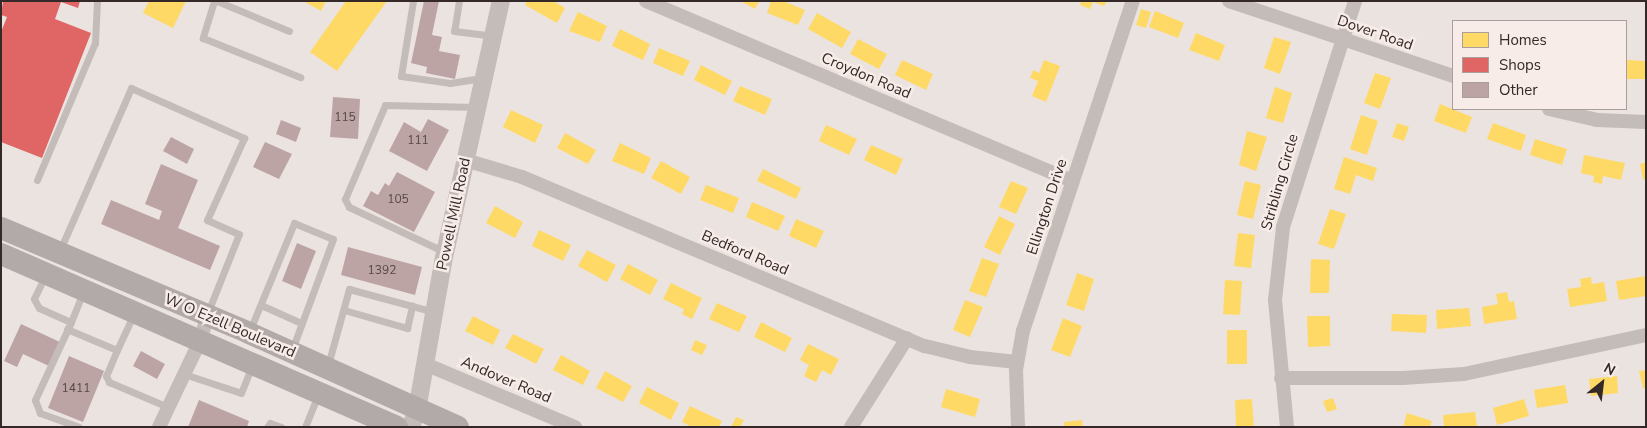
<!DOCTYPE html>
<html>
<head>
<meta charset="utf-8">
<style>
  body { margin:0 }
  #map { position:relative; width:1647px; height:428px; overflow:hidden; background:#ebe3e0; font-family:"Nunito Sans",sans-serif }
  div>[style] { position:absolute }
  [style*='--x'] { left:calc(var(--x)*1px); top:calc(var(--y)*1px); width:calc(var(--w)*1px); rotate:calc(var(--a)*1deg) }
  .homes>* { inset:0; background:#ffd966 }
  .shops>* { inset:0; background:#e06666 }
  .building>* { inset:0; background:#bda4a4 }
  .service>* { height:7px; margin:-3.5px; padding:0 3.5px; transform-origin:3.5px; border-radius:3.5px; background:#c4bcb9 }
  .minor>* { height:14px; margin:-7px; padding:0 7px; transform-origin:7px; border-radius:7px; background:#c4bcb9 }
  .tertiary>* { height:18px; margin:-9px; padding:0 9px; transform-origin:9px; border-radius:9px; background:#c4bcb9 }
  .primary>* { height:22px; margin:-11px; padding:0 11px; transform-origin:11px; border-radius:11px; background:#b2aaa9 }
  span { translate:-50% -50%; white-space:nowrap; text-align:center; line-height:1.15; -webkit-text-stroke:5px #f7ece7; paint-order:stroke }
  .number-label { font-size:12px; color:#564847 }
  .number-label span { -webkit-text-stroke-width:0 }
  .street-label { font-size:15px; color:#342928 }
  .frame { position:absolute; inset:0; border:2px solid #342928; pointer-events:none }
  .legend { position:absolute; left:1452px; top:20px; width:175px; height:90px; box-sizing:border-box; background:#f7ece7; border:1px solid #a99e9b; margin:0; padding:6px 9px; list-style:none; font-size:15px; color:#342928 }
  .legend li { display:flex; align-items:center; gap:10px; height:25px }
  .legend b { width:25px; border:1px solid #a99e9b }
  .north { position:absolute; left:1577px; top:358px; width:50px; height:50px; -webkit-text-stroke:4px #f7ece7; paint-order:stroke; rotate:29deg; font-size:14px; font-weight:700; line-height:20px; text-align:center; color:#342928 }
  .north::after { content:''; display:block; margin:auto; width:18px; height:22px; background:#342928; clip-path:polygon(50% 0,100% 100%,50% 72%,0 100%) }
</style>
</head>
<body>
<div id="map">
  <div class="homes">
    <div style="clip-path:polygon(149px 1px,186px 1px,173px 28px,143px 13px)"></div>
    <div style="clip-path:polygon(303px 1px,326px 1px,321px 11px)"></div>
    <div style="clip-path:polygon(346px 1px,387px 1px,337px 71px,310px 52px)"></div>
    <div style="clip-path:polygon(527px 1px,553px 1px,565px 8px,557px 23px,525px 5px)"></div>
    <div style="clip-path:polygon(740px 1px,759px 1px,755px 9px)"></div>
    <div style="clip-path:polygon(771px 1px,783px 1px,805px 10px,798px 25px,767px 13px)"></div>
    <div style="clip-path:polygon(1081px 1px,1107px 1px,1104px 6px,1093px 2px,1090px 9px,1080px 5px)"></div>
    <div style="clip-path:polygon(1141px 9px,1151px 12px,1146px 28px,1136px 25px)"></div>
    <div style="clip-path:polygon(1155px 11px,1184px 23px,1178px 38px,1149px 27px)"></div>
    <div style="clip-path:polygon(578px 12px,607px 26px,600px 42px,569px 31px)"></div>
    <div style="clip-path:polygon(817px 13px,851px 32px,842px 48px,808px 29px)"></div>
    <div style="clip-path:polygon(620px 29px,650px 44px,643px 60px,612px 46px)"></div>
    <div style="clip-path:polygon(1196px 33px,1225px 45px,1219px 61px,1189px 50px)"></div>
    <div style="clip-path:polygon(1274px 37px,1291px 42px,1280px 74px,1264px 68px)"></div>
    <div style="clip-path:polygon(858px 39px,887px 54px,879px 69px,850px 54px)"></div>
    <div style="clip-path:polygon(659px 48px,690px 61px,683px 76px,653px 63px)"></div>
    <div style="clip-path:polygon(902px 60px,933px 74px,926px 90px,895px 75px)"></div>
    <div style="clip-path:polygon(1044px 60px,1060px 66px,1046px 102px,1032px 96px,1038px 81px,1030px 78px,1033px 70px,1039px 73px)"></div>
    <div style="clip-path:polygon(1626px 60px,1646px 61px,1646px 79px,1626px 79px)"></div>
    <div style="clip-path:polygon(701px 65px,732px 81px,725px 95px,694px 80px)"></div>
    <div style="clip-path:polygon(1375px 73px,1391px 78px,1380px 109px,1364px 103px)"></div>
    <div style="clip-path:polygon(740px 86px,772px 99px,765px 115px,733px 101px)"></div>
    <div style="clip-path:polygon(1275px 87px,1292px 93px,1283px 123px,1266px 118px)"></div>
    <div style="clip-path:polygon(1440px 104px,1472px 117px,1466px 133px,1434px 121px)"></div>
    <div style="clip-path:polygon(511px 110px,543px 125px,535px 143px,503px 127px)"></div>
    <div style="clip-path:polygon(1361px 115px,1378px 121px,1367px 155px,1350px 149px)"></div>
    <div style="clip-path:polygon(1397px 123px,1409px 127px,1404px 141px,1392px 137px)"></div>
    <div style="clip-path:polygon(1493px 123px,1526px 135px,1521px 151px,1487px 139px)"></div>
    <div style="clip-path:polygon(826px 125px,857px 139px,849px 155px,819px 141px)"></div>
    <div style="clip-path:polygon(1247px 131px,1267px 137px,1256px 171px,1239px 165px)"></div>
    <div style="clip-path:polygon(565px 133px,596px 150px,588px 164px,557px 148px)"></div>
    <div style="clip-path:polygon(1535px 139px,1567px 149px,1562px 165px,1530px 155px)"></div>
    <div style="clip-path:polygon(620px 143px,651px 158px,644px 174px,612px 161px)"></div>
    <div style="clip-path:polygon(871px 145px,903px 159px,896px 175px,864px 160px)"></div>
    <div style="clip-path:polygon(1584px 155px,1625px 163px,1621px 180px,1603px 176px,1602px 184px,1593px 182px,1594px 176px,1581px 173px)"></div>
    <div style="clip-path:polygon(1344px 157px,1377px 168px,1373px 181px,1356px 175px,1350px 194px,1334px 189px)"></div>
    <div style="clip-path:polygon(661px 161px,690px 177px,681px 194px,651px 178px)"></div>
    <div style="clip-path:polygon(1646px 162px,1646px 179px,1643px 180px,1640px 164px)"></div>
    <div style="clip-path:polygon(763px 169px,801px 188px,796px 199px,757px 181px)"></div>
    <div style="clip-path:polygon(1011px 181px,1028px 188px,1016px 214px,999px 207px)"></div>
    <div style="clip-path:polygon(1245px 181px,1261px 185px,1253px 219px,1237px 215px)"></div>
    <div style="clip-path:polygon(706px 185px,739px 198px,733px 213px,700px 200px)"></div>
    <div style="clip-path:polygon(752px 202px,785px 216px,778px 231px,746px 217px)"></div>
    <div style="clip-path:polygon(495px 206px,523px 222px,515px 238px,486px 223px)"></div>
    <div style="clip-path:polygon(1330px 209px,1346px 214px,1334px 249px,1318px 244px)"></div>
    <div style="clip-path:polygon(999px 216px,1015px 224px,1000px 255px,984px 247px)"></div>
    <div style="clip-path:polygon(796px 219px,824px 231px,816px 248px,789px 236px)"></div>
    <div style="clip-path:polygon(539px 230px,571px 245px,563px 261px,532px 246px)"></div>
    <div style="clip-path:polygon(1238px 233px,1255px 235px,1251px 268px,1234px 266px)"></div>
    <div style="clip-path:polygon(587px 250px,616px 265px,607px 282px,578px 266px)"></div>
    <div style="clip-path:polygon(982px 258px,999px 264px,986px 297px,969px 291px)"></div>
    <div style="clip-path:polygon(1311px 259px,1330px 260px,1329px 293px,1310px 293px)"></div>
    <div style="clip-path:polygon(628px 264px,658px 280px,650px 295px,620px 279px)"></div>
    <div style="clip-path:polygon(1077px 273px,1094px 279px,1084px 311px,1066px 305px)"></div>
    <div style="clip-path:polygon(1646px 276px,1646px 296px,1619px 300px,1616px 281px)"></div>
    <div style="clip-path:polygon(1591px 277px,1592px 284px,1604px 282px,1607px 301px,1570px 307px,1567px 289px,1581px 287px,1580px 279px)"></div>
    <div style="clip-path:polygon(1225px 280px,1242px 281px,1240px 315px,1223px 314px)"></div>
    <div style="clip-path:polygon(671px 283px,702px 298px,692px 319px,682px 314px,684px 309px,663px 299px)"></div>
    <div style="clip-path:polygon(1507px 292px,1509px 302px,1514px 301px,1517px 319px,1484px 324px,1482px 307px,1498px 304px,1496px 294px)"></div>
    <div style="clip-path:polygon(965px 300px,983px 307px,970px 337px,953px 330px)"></div>
    <div style="clip-path:polygon(717px 303px,747px 316px,739px 332px,709px 319px)"></div>
    <div style="clip-path:polygon(1469px 308px,1471px 326px,1437px 329px,1436px 310px)"></div>
    <div style="clip-path:polygon(1392px 314px,1427px 315px,1426px 333px,1391px 331px)"></div>
    <div style="clip-path:polygon(473px 316px,500px 330px,493px 345px,465px 331px)"></div>
    <div style="clip-path:polygon(1307px 316px,1330px 316px,1330px 346px,1308px 347px)"></div>
    <div style="clip-path:polygon(1063px 318px,1082px 326px,1070px 357px,1051px 350px)"></div>
    <div style="clip-path:polygon(761px 322px,792px 338px,785px 352px,754px 337px)"></div>
    <div style="clip-path:polygon(1227px 330px,1247px 330px,1247px 364px,1227px 364px)"></div>
    <div style="clip-path:polygon(513px 334px,544px 349px,536px 364px,505px 348px)"></div>
    <div style="clip-path:polygon(695px 340px,707px 345px,702px 355px,691px 350px)"></div>
    <div style="clip-path:polygon(808px 344px,839px 359px,831px 375px,822px 370px,816px 382px,804px 376px,809px 365px,800px 360px)"></div>
    <div style="clip-path:polygon(561px 355px,590px 371px,583px 385px,553px 370px)"></div>
    <div style="clip-path:polygon(1646px 370px,1646px 388px,1643px 388px,1639px 371px)"></div>
    <div style="clip-path:polygon(605px 371px,632px 386px,623px 402px,596px 388px)"></div>
    <div style="clip-path:polygon(1617px 376px,1618px 393px,1591px 396px,1589px 379px)"></div>
    <div style="clip-path:polygon(1565px 385px,1568px 403px,1537px 408px,1534px 390px)"></div>
    <div style="clip-path:polygon(647px 387px,679px 403px,671px 420px,639px 403px)"></div>
    <div style="clip-path:polygon(946px 389px,980px 399px,975px 417px,941px 407px)"></div>
    <div style="clip-path:polygon(1333px 398px,1337px 409px,1327px 412px,1323px 401px)"></div>
    <div style="clip-path:polygon(1252px 399px,1254px 427px,1236px 427px,1235px 400px)"></div>
    <div style="clip-path:polygon(1524px 399px,1529px 416px,1497px 425px,1493px 408px)"></div>
    <div style="clip-path:polygon(690px 406px,722px 421px,719px 427px,692px 427px,682px 422px)"></div>
    <div style="clip-path:polygon(1475px 412px,1477px 427px,1444px 427px,1443px 415px)"></div>
    <div style="clip-path:polygon(1407px 413px,1432px 421px,1430px 427px,1403px 427px)"></div>
    <div style="clip-path:polygon(736px 417px,744px 420px,740px 427px,731px 427px)"></div>
    <div style="clip-path:polygon(1082px 420px,1083px 427px,1064px 427px,1064px 422px)"></div>
  </div>
  <div class="shops">
    <div style="clip-path:polygon(3px 1px,80px 1px,78px 8px,61px 2px,55px 19px,91px 33px,42px 158px,1px 142px,1px 32px,7px 17px,1px 15px)"></div>
  </div>
  <div class="building">
    <div style="clip-path:polygon(424px 1px,439px 1px,432px 35px,442px 37px,439px 51px,460px 55px,455px 79px,426px 73px,427px 67px,411px 63px)"></div>
    <div style="clip-path:polygon(333px 97px,360px 99px,358px 139px,330px 137px)"></div>
    <div style="clip-path:polygon(428px 119px,449px 130px,427px 171px,389px 151px,404px 122px,421px 132px)"></div>
    <div style="clip-path:polygon(281px 120px,301px 128px,296px 142px,276px 134px)"></div>
    <div style="clip-path:polygon(171px 137px,194px 149px,187px 164px,163px 151px)"></div>
    <div style="clip-path:polygon(265px 142px,292px 154px,279px 179px,253px 167px)"></div>
    <div style="clip-path:polygon(161px 164px,198px 180px,178px 228px,220px 246px,210px 270px,101px 224px,111px 200px,159px 220px,162px 211px,145px 204px)"></div>
    <div style="clip-path:polygon(397px 172px,435px 192px,414px 232px,363px 206px,371px 191px,378px 195px,385px 183px,389px 186px)"></div>
    <div style="clip-path:polygon(297px 243px,316px 251px,301px 289px,282px 281px)"></div>
    <div style="clip-path:polygon(348px 247px,422px 267px,415px 295px,341px 275px)"></div>
    <div style="clip-path:polygon(21px 324px,60px 342px,49px 366px,23px 354px,17px 367px,4px 361px)"></div>
    <div style="clip-path:polygon(141px 351px,165px 364px,157px 379px,133px 366px)"></div>
    <div style="clip-path:polygon(69px 356px,104px 371px,83px 422px,48px 408px)"></div>
    <div style="clip-path:polygon(199px 400px,249px 421px,247px 427px,188px 427px)"></div>
  </div>
  <div class="service">
    <div style="--x:214;--y:1;--w:39;--a:107"></div>
    <div style="--x:203;--y:38;--w:105;--a:21.9"></div>
    <div style="--x:217;--y:1;--w:78;--a:22.6"></div>
    <div style="--x:413;--y:1;--w:76;--a:99.1"></div>
    <div style="--x:401;--y:76;--w:49;--a:8.1"></div>
    <div style="--x:450;--y:83;--w:32;--a:-9"></div>
    <div style="--x:459;--y:1;--w:30;--a:99"></div>
    <div style="--x:454;--y:31;--w:39;--a:7"></div>
    <div style="--x:37;--y:180;--w:149;--a:-67.1"></div>
    <div style="--x:95;--y:43;--w:42;--a:-87.3"></div>
    <div style="--x:60;--y:250;--w:177;--a:-66.3"></div>
    <div style="--x:131;--y:88;--w:124;--a:23.9"></div>
    <div style="--x:244;--y:138;--w:90;--a:114.3"></div>
    <div style="--x:207;--y:220;--w:35;--a:24"></div>
    <div style="--x:239;--y:234;--w:84;--a:111.7"></div>
    <div style="--x:445;--y:252;--w:106;--a:-154.9"></div>
    <div style="--x:349;--y:207;--w:9;--a:-117"></div>
    <div style="--x:345;--y:199;--w:102;--a:-66.9"></div>
    <div style="--x:385;--y:105;--w:92;--a:1.2"></div>
    <div style="--x:45;--y:276;--w:25;--a:116"></div>
    <div style="--x:34;--y:299;--w:10;--a:61"></div>
    <div style="--x:39;--y:308;--w:35;--a:24"></div>
    <div style="--x:71;--y:322;--w:31;--a:-68"></div>
    <div style="--x:261;--y:305;--w:44;--a:24.2"></div>
    <div style="--x:344;--y:310;--w:66;--a:15.9"></div>
    <div style="--x:407;--y:328;--w:23;--a:-77"></div>
    <div style="--x:71;--y:322;--w:86;--a:114.8"></div>
    <div style="--x:35;--y:400;--w:14;--a:69"></div>
    <div style="--x:40;--y:413;--w:41;--a:19.7"></div>
    <div style="--x:67;--y:329;--w:54;--a:22.8"></div>
    <div style="--x:117;--y:350;--w:38;--a:-65"></div>
    <div style="--x:250;--y:330;--w:116;--a:-67.6"></div>
    <div style="--x:294;--y:223;--w:42;--a:22.3"></div>
    <div style="--x:333;--y:239;--w:118;--a:110.3"></div>
    <div style="--x:117;--y:350;--w:28;--a:113"></div>
    <div style="--x:106;--y:376;--w:7;--a:63"></div>
    <div style="--x:109;--y:382;--w:64;--a:23"></div>
    <div style="--x:328;--y:365;--w:79;--a:-74.6"></div>
    <div style="--x:349;--y:289;--w:88;--a:15.1"></div>
    <div style="--x:184;--y:374;--w:60;--a:18.4"></div>
    <div style="--x:241;--y:393;--w:29;--a:-68"></div>
    <div style="--x:267;--y:427;--w:5;--a:-53"></div>
    <div style="--x:270;--y:423;--w:12;--a:20"></div>
    <div style="--x:305;--y:427;--w:35;--a:-68"></div>
  </div>
  <div class="minor">
    <div style="--x:646;--y:1;--w:463;--a:22.9"></div>
    <div style="--x:1229;--y:1;--w:236;--a:18.5"></div>
    <div style="--x:1549;--y:109;--w:49;--a:12.9"></div>
    <div style="--x:1597;--y:120;--w:49;--a:2.3"></div>
    <div style="--x:465;--y:160;--w:59;--a:16.6"></div>
    <div style="--x:522;--y:177;--w:437;--a:22.8"></div>
    <div style="--x:925;--y:346;--w:46;--a:13.7"></div>
    <div style="--x:970;--y:357;--w:47;--a:6.1"></div>
    <div style="--x:425;--y:364;--w:163;--a:22.8"></div>
    <div style="--x:1281;--y:378;--w:122;--a:0"></div>
    <div style="--x:1403;--y:378;--w:61;--a:-3.8"></div>
    <div style="--x:1464;--y:374;--w:186;--a:-12.1"></div>
    <div style="--x:159;--y:427;--w:98;--a:-64.5"></div>
    <div style="--x:201;--y:339;--w:24;--a:-75"></div>
    <div style="--x:851;--y:427;--w:105;--a:-57.8"></div>
    <div style="--x:1018;--y:427;--w:57;--a:-92"></div>
    <div style="--x:1016;--y:370;--w:40;--a:-80"></div>
    <div style="--x:1023;--y:331;--w:348;--a:-71.6"></div>
    <div style="--x:1287;--y:427;--w:128;--a:-95.4"></div>
    <div style="--x:1275;--y:300;--w:73;--a:-83.7"></div>
    <div style="--x:1283;--y:227;--w:237;--a:-72.3"></div>
  </div>
  <div class="tertiary">
    <div style="--x:411;--y:427;--w:18;--a:-71"></div>
    <div style="--x:417;--y:410;--w:150;--a:-80"></div>
    <div style="--x:443;--y:262;--w:267;--a:-77.5"></div>
  </div>
  <div class="primary">
    <div style="--x:1;--y:228;--w:269;--a:22.9"></div>
    <div style="--x:249;--y:333;--w:229;--a:24.2"></div>
    <div style="--x:1;--y:254;--w:432;--a:23.6"></div>
  </div>
  <div class="number-label">
    <span style="left:345px;top:118px">115</span>
    <span style="left:418px;top:141px">111</span>
    <span style="left:398px;top:200px">105</span>
    <span style="left:382px;top:271px">1392</span>
    <span style="left:76px;top:389px">1411</span>
  </div>
  <div class="street-label">
    <span style="left:1375px;top:33px;rotate:19deg">Dover Road</span>
    <span style="left:866px;top:76px;rotate:23deg">Croydon Road</span>
    <span style="left:1280px;top:182px;rotate:-74deg">Stribling Circle</span>
    <span style="left:1047px;top:207px;rotate:-72deg">Ellington Drive</span>
    <span style="left:454px;top:214px;rotate:-78deg">Powell Mill Road</span>
    <span style="left:745px;top:253px;rotate:23deg">Bedford Road</span>
    <span style="left:230px;top:326px;rotate:23deg">W O Ezell Boulevard</span>
    <span style="left:506px;top:380px;rotate:23deg">Andover Road</span>
  </div>
  <div class="frame"></div>
  <ul class="legend">
  <li><b style="height:14px;background:#ffd966"></b>Homes</li>
  <li><b style="height:14px;background:#e06666"></b>Shops</li>
  <li><b style="height:14px;background:#bda4a4"></b>Other</li>
  </ul>
  <div class="north">N</div>
</div>
</body>
</html>
